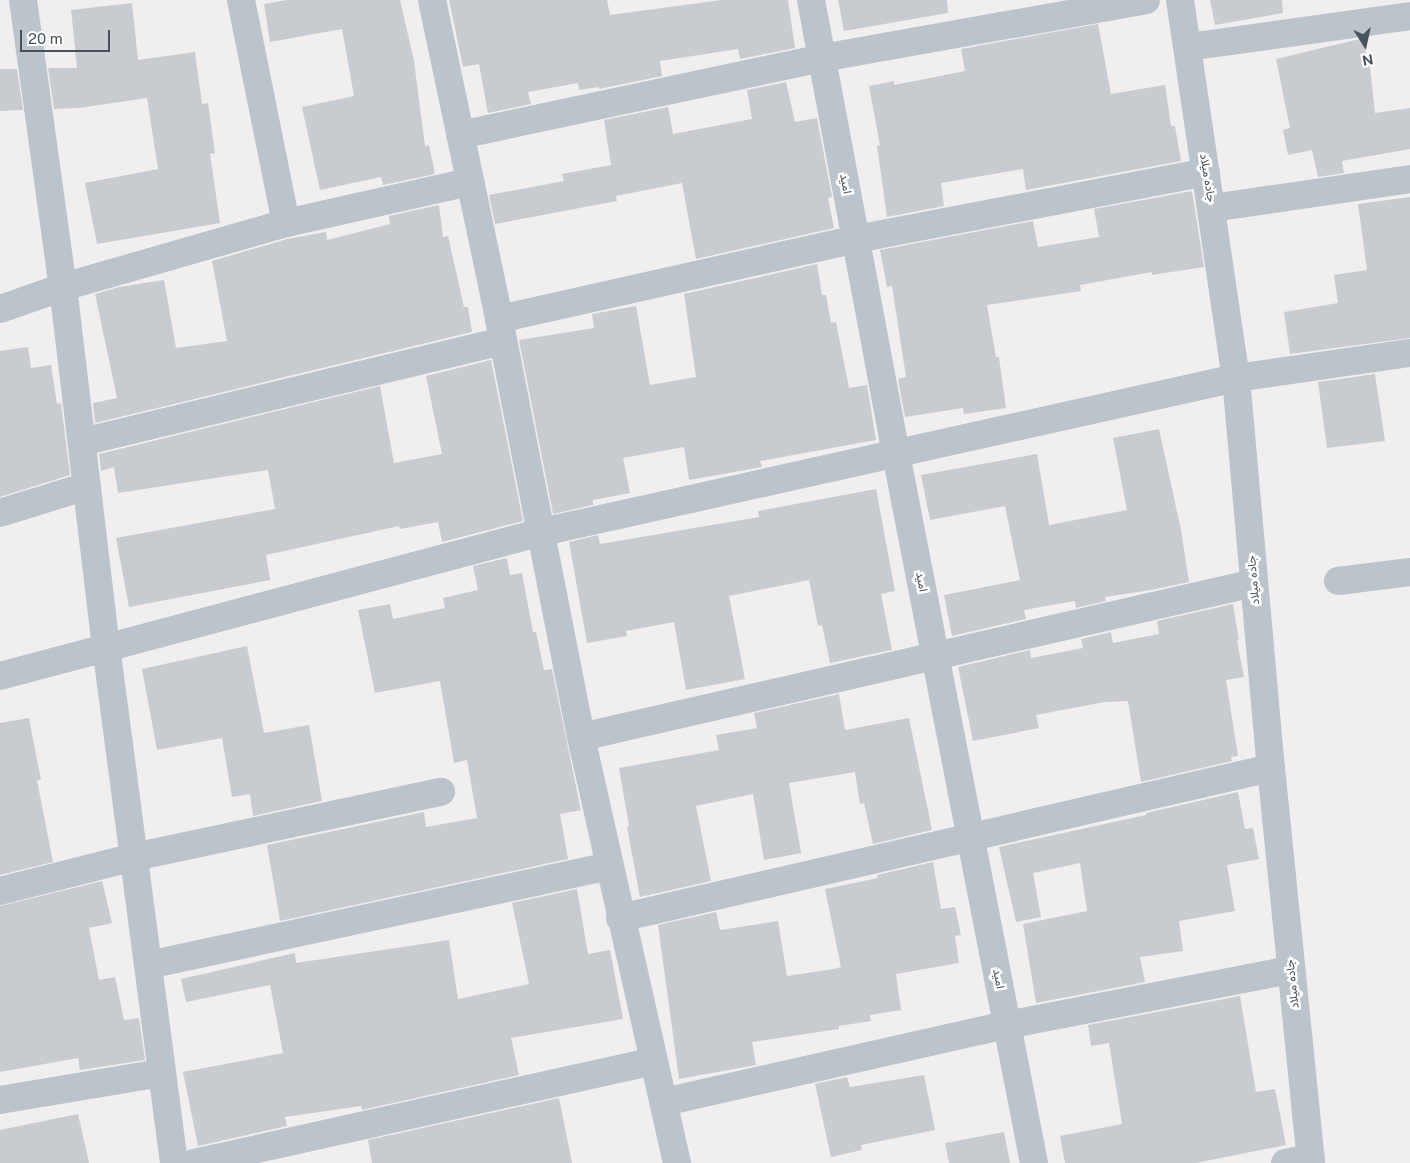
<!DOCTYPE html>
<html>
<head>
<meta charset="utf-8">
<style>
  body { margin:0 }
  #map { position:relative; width:1410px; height:1163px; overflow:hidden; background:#f1eeef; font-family:"Public Sans",Vazirmatn,sans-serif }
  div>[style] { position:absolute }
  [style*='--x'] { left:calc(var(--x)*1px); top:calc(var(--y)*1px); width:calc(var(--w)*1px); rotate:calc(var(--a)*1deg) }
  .building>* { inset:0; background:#c8ccd1 }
  .street>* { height:28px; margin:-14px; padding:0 14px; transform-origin:14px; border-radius:14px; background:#bbc4cb }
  span { translate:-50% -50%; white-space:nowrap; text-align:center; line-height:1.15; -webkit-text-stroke:5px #fff; paint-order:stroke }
  .street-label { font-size:12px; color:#47535b }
  .north { position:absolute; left:1340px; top:20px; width:50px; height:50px; -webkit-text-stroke:4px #fff; paint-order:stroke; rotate:170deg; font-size:14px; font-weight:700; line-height:20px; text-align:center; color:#47535b }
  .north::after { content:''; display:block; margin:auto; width:18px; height:22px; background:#47535b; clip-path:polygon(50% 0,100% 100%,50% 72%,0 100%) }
  .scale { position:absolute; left:20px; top:30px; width:90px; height:22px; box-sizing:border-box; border:2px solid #47535b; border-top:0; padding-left:6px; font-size:15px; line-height:18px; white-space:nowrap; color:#47535b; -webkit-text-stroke:4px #fff; paint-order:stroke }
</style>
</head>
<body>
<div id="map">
  <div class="building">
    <div style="clip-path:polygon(287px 0,400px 0,414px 61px,425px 146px,429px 145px,435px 174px,383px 185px,381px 177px,320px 190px,302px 107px,354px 96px,342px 29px,270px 42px,264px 4px)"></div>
    <div style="clip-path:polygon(449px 0,607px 0,610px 15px,721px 0,788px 0,795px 48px,740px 59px,738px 49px,660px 61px,662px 76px,599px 89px,599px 87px,579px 90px,578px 83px,528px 92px,531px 104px,488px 113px,479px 64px,463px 67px)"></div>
    <div style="clip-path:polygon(838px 0,947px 0,948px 13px,844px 31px)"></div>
    <div style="clip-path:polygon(1210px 0,1282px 0,1283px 13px,1215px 25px)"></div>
    <div style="clip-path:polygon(132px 3px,138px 60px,195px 52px,202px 104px,208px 103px,215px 153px,210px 154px,220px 223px,97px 244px,85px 183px,158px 169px,147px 98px,79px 108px,54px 109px,48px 68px,77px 68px,71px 10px)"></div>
    <div style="clip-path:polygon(1098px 24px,1111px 94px,1165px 85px,1171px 126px,1175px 126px,1181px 161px,1026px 190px,1023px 169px,941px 183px,944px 206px,887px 217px,877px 146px,880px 145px,869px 86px,894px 81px,894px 85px,965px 71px,961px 49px)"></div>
    <div style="clip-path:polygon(1364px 38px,1366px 58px,1369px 58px,1375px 113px,1410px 108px,1410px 149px,1342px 161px,1344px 173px,1318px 177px,1312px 150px,1288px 155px,1283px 130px,1290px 128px,1276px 59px)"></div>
    <div style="clip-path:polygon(0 69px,17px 69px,23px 110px,0 111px)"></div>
    <div style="clip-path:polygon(786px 82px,795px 122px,817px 118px,832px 197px,828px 198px,834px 228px,696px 259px,682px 183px,616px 196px,617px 201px,495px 224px,489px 195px,564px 181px,562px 174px,611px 165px,604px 120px,668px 107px,673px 134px,752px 119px,747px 90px)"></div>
    <div style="clip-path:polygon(1192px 191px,1204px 267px,1152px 275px,1152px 272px,1080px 285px,1081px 291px,987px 305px,996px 357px,999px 357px,1006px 408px,964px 414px,963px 408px,905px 417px,898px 379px,906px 377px,892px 286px,887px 287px,880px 250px,1033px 221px,1038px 247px,1099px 237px,1094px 209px)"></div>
    <div style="clip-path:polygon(1410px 197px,1410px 338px,1290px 354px,1284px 312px,1338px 303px,1334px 275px,1367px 270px,1358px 204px)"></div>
    <div style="clip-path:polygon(439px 205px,443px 237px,448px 236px,464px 307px,468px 307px,472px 332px,95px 423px,93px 403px,117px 398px,95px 294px,119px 287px,164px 280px,176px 348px,227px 341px,212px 261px,287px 239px,326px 232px,327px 240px,390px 224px,389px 216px)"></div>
    <div style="clip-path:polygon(817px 264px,822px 295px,826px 295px,831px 323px,836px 322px,849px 388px,867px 385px,876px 440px,760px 461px,762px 467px,689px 480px,684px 447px,623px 458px,630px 493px,593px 500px,593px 505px,553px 514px,519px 340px,594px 328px,592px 314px,636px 306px,650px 385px,696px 377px,684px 294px)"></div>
    <div style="clip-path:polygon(28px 347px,31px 368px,51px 365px,57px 404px,61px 403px,70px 475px,0 497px,0 351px)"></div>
    <div style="clip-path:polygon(491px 360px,523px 521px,442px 542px,438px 522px,400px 529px,399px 526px,266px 555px,270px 580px,129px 607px,116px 538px,275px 509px,268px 470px,118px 493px,114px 467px,101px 471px,99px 454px,380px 386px,394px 463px,442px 454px,426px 376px)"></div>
    <div style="clip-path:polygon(1375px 374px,1385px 441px,1327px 448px,1318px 382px)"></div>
    <div style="clip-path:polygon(1159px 429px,1181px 530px,1189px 582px,1151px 590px,1105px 597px,1106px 601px,1076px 608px,1075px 601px,1024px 610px,1026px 619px,952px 636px,944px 595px,1020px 580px,1005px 506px,930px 520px,921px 475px,1037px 454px,1049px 525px,1127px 510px,1113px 438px)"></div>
    <div style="clip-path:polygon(876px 489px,895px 591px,881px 594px,892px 650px,830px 663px,822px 625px,818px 626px,809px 580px,729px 596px,745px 679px,686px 690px,674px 622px,626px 631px,627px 636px,587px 643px,569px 542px,598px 535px,600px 544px,759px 517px,758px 511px)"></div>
    <div style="clip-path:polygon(507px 558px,510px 575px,522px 573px,533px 632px,536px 632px,544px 670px,552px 669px,579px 801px,581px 810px,560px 814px,568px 859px,280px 921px,267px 845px,424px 812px,426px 827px,477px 818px,467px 760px,454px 763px,440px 681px,375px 693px,358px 610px,390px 604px,393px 619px,445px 608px,443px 598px,478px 590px,473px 566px)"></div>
    <div style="clip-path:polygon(1233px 604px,1239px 640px,1237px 641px,1244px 677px,1226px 680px,1238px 756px,1231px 757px,1232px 761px,1141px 782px,1128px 701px,1105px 702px,1036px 715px,1039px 728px,973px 741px,958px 667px,1030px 650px,1031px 658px,1083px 648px,1081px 639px,1111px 632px,1113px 643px,1159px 634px,1157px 621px)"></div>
    <div style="clip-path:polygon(247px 646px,264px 733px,309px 725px,322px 801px,253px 816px,250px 794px,232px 797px,222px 738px,157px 750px,142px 669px)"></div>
    <div style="clip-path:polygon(839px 694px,845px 730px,909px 718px,932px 830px,873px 844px,864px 803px,860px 804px,855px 772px,789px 783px,801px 853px,764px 860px,753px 794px,696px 806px,711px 881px,640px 897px,627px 827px,629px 826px,619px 768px,719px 750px,716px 735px,757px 728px,754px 713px)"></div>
    <div style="clip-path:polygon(29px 718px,41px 780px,37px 780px,53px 862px,0 875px,0 723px)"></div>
    <div style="clip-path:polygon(1238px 792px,1245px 829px,1253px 828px,1259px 859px,1227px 865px,1235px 911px,1179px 921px,1183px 951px,1140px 957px,1145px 982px,1036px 1003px,1023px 924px,1087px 911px,1080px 863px,1033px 873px,1041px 917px,1016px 922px,999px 847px,1146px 815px,1146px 813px)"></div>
    <div style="clip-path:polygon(933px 862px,941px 909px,955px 907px,961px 935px,955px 936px,959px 963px,896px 974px,901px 1010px,870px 1015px,871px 1021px,839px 1026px,839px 1029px,752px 1042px,756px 1065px,679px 1079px,658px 925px,716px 912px,720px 930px,778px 921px,787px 976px,834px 969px,841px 967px,825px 889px,878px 878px,877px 875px)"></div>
    <div style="clip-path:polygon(102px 881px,112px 923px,89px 928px,99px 980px,115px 977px,124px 1020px,139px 1018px,145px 1060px,80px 1070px,78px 1058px,0 1072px,0 906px)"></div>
    <div style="clip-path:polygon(577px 889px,588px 954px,610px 950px,623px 1019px,511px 1038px,519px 1075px,362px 1110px,361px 1106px,285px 1117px,287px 1126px,198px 1146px,183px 1072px,283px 1053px,270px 985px,186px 1002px,181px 979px,295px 953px,296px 963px,449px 940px,458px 999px,529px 984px,512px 903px)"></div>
    <div style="clip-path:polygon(1240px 996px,1256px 1092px,1275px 1089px,1286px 1145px,1196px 1163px,1065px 1163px,1060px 1136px,1122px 1124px,1109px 1043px,1091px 1046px,1088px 1025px)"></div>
    <div style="clip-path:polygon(924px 1075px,935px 1130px,861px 1145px,862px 1150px,831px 1157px,815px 1084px,847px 1077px,850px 1087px)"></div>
    <div style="clip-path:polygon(559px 1098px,572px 1163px,372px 1163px,368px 1140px)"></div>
    <div style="clip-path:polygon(78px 1114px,89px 1163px,0 1163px,0 1130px)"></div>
    <div style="clip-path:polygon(1004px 1132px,1010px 1163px,949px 1163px,945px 1143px)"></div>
  </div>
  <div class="street">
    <div style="--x:23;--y:0;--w:290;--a:82.1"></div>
    <div style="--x:63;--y:287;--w:362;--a:83.2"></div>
    <div style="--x:106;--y:646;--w:521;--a:82.51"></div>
    <div style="--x:241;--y:0;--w:227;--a:78.6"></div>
    <div style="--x:432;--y:0;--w:326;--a:78.1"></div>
    <div style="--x:499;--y:319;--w:426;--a:78.9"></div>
    <div style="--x:581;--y:737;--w:437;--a:77.3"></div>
    <div style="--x:811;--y:0;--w:462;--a:79.4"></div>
    <div style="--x:896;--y:454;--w:722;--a:78.99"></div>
    <div style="--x:1180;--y:0;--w:382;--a:81.6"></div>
    <div style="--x:1236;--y:378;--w:392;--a:84.9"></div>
    <div style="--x:1271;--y:768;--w:397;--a:84.2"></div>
    <div style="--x:1188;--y:47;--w:224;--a:-7.9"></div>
    <div style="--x:460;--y:135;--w:370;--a:-12"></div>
    <div style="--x:822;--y:58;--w:329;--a:-10.1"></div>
    <div style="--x:1212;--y:208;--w:200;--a:-8.3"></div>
    <div style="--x:0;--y:309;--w:67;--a:-19.2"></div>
    <div style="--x:63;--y:287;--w:232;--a:-16"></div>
    <div style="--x:286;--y:223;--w:189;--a:-12.6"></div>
    <div style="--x:499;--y:319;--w:366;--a:-12.6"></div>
    <div style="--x:856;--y:239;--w:356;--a:-10.8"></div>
    <div style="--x:82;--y:442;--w:433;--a:-13.5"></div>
    <div style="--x:0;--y:513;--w:91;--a:-17.2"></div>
    <div style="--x:1338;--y:581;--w:73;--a:-7.1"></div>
    <div style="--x:0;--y:676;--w:561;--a:-14.88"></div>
    <div style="--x:542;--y:532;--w:711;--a:-12.51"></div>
    <div style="--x:1236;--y:378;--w:176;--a:-8.2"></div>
    <div style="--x:581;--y:737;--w:690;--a:-12.89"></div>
    <div style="--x:0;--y:891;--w:138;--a:-14.2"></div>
    <div style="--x:134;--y:857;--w:314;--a:-12"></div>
    <div style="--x:620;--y:918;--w:668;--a:-12.98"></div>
    <div style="--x:148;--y:965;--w:472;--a:-12.1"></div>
    <div style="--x:0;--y:1100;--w:164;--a:-9.5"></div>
    <div style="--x:664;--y:1102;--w:352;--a:-12.7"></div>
    <div style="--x:1007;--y:1025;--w:289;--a:-11"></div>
    <div style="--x:194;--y:1163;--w:471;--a:-12.5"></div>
    <div style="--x:1285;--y:1163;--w:25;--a:-11"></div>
  </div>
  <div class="street-label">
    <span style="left:1207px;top:178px;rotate:81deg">جاده میلاد</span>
    <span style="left:845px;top:184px;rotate:79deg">امید</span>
    <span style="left:1254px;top:580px;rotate:-95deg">جاده میلاد</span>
    <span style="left:921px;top:582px;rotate:79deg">امید</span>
    <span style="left:998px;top:979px;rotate:79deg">امید</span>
    <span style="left:1293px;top:984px;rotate:-96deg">جاده میلاد</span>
  </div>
  <div class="north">N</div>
  <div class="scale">20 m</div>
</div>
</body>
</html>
